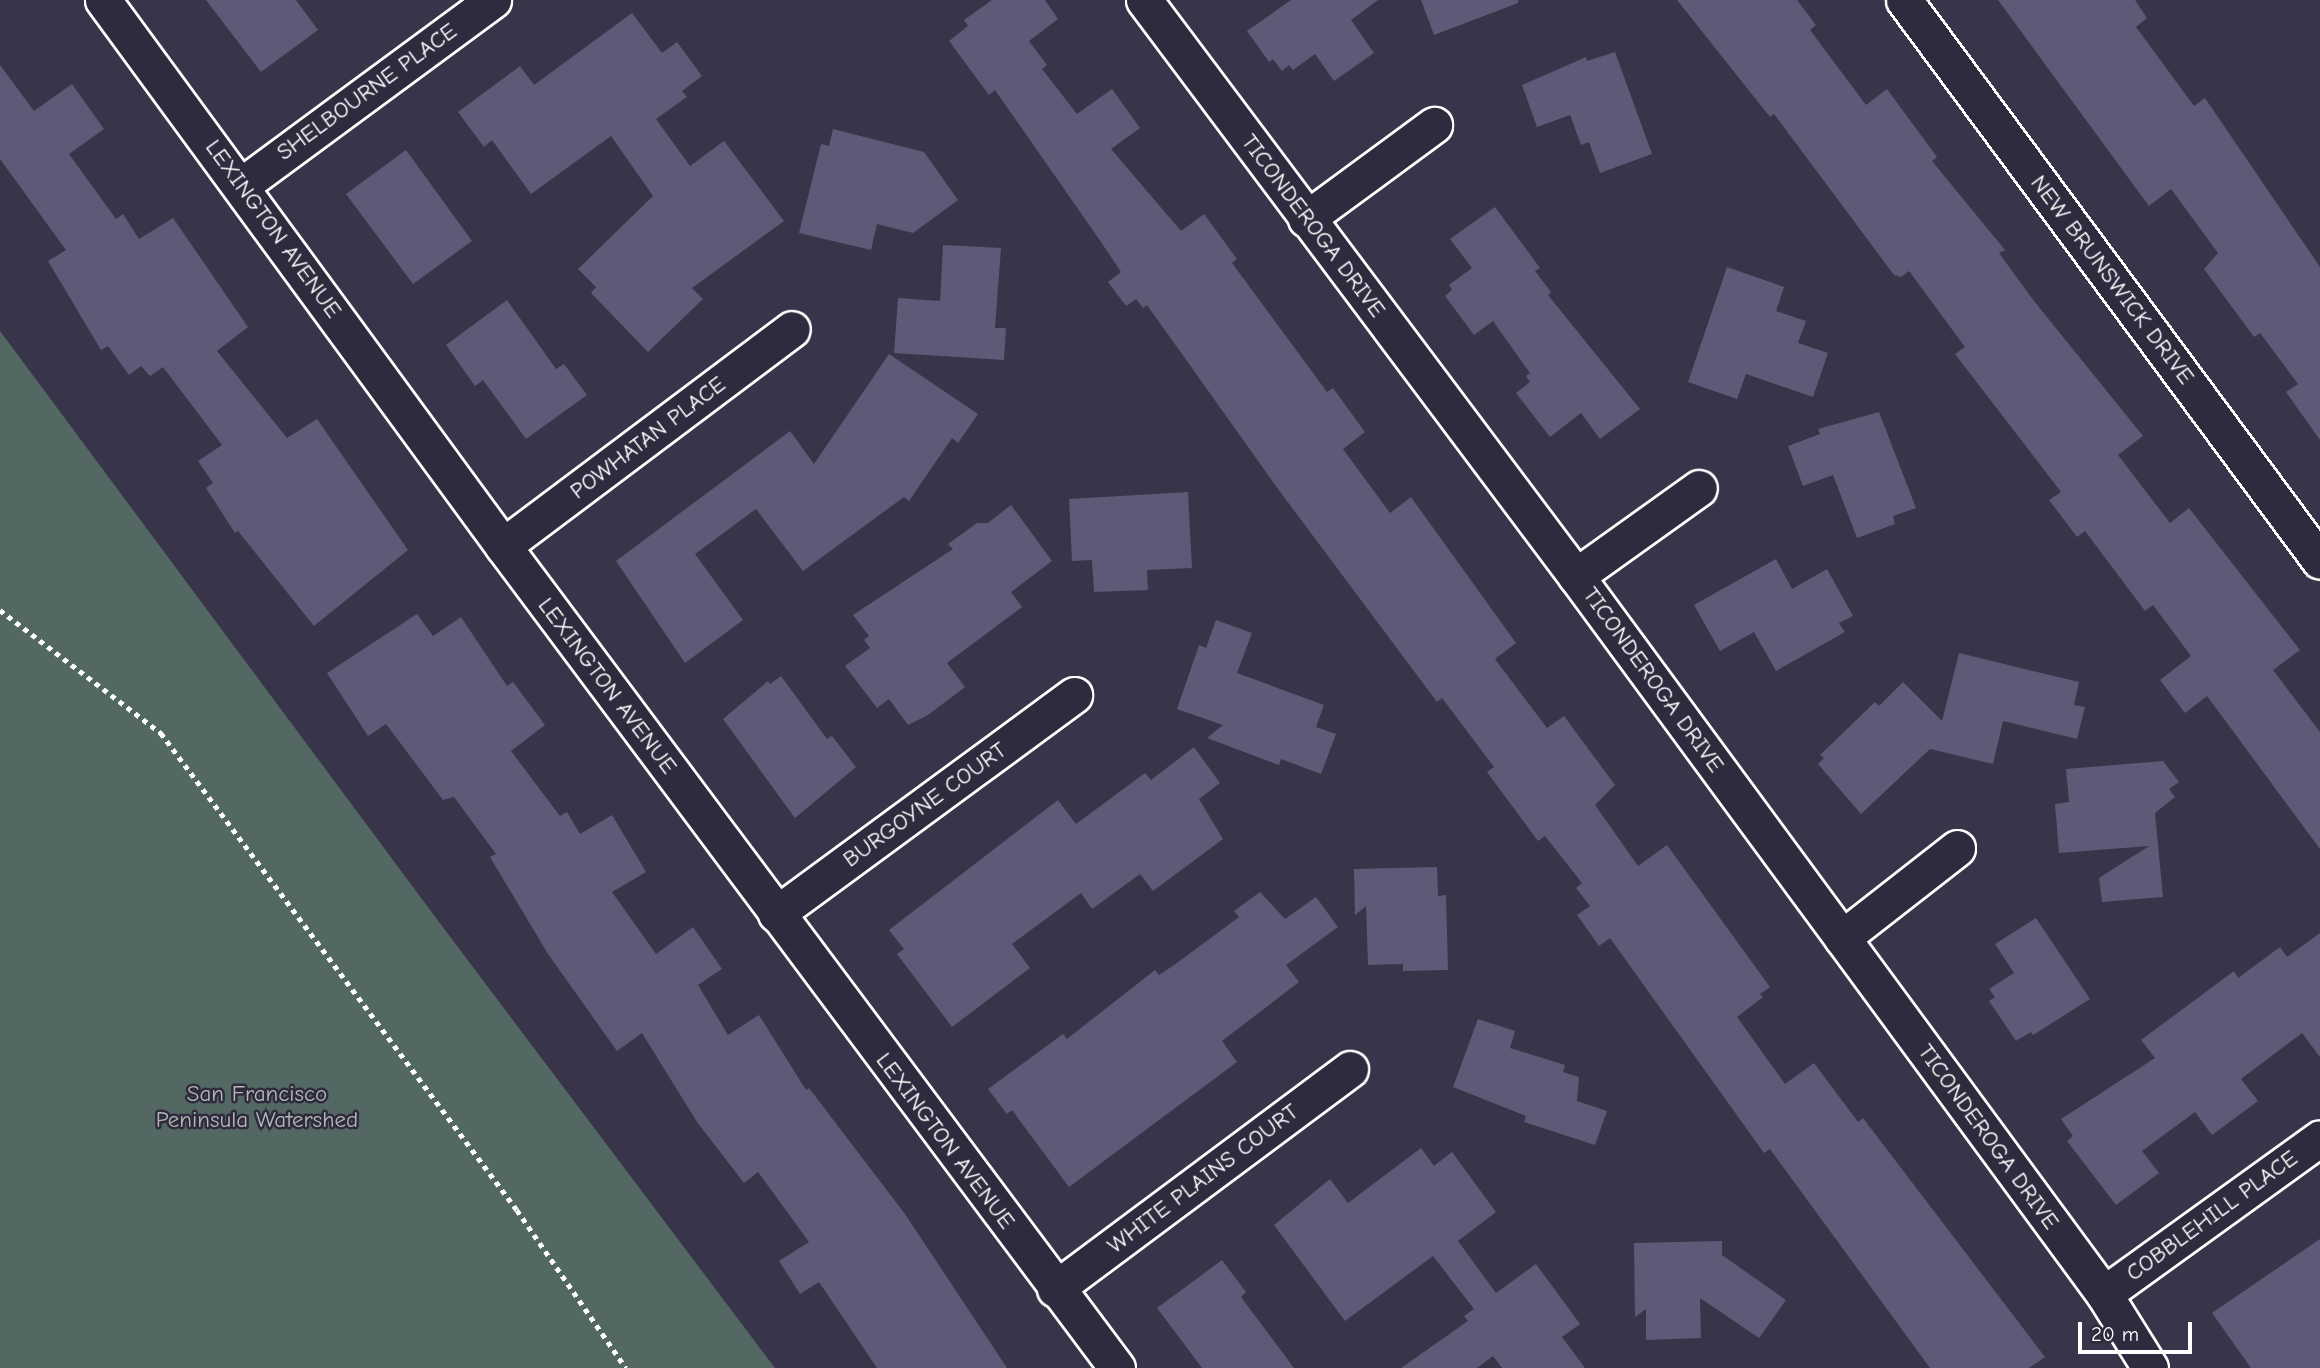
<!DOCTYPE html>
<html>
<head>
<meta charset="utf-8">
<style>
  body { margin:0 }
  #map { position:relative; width:2320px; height:1368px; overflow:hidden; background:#383449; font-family:"Comic Neue",sans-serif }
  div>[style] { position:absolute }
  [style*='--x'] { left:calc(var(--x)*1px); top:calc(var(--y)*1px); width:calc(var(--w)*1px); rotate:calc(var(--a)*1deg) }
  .green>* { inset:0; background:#536862 }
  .building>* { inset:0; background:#5d5a77 }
  .path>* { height:4.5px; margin-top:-2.25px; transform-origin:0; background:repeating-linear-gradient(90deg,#fff 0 5px,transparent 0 10px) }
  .roads { filter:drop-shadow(2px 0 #fff) drop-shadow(-2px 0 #fff) drop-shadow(0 2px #fff) drop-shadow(0 -2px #fff) }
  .street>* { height:35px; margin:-17.5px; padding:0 17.5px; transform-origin:17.5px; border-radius:17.5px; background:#2f2a3d }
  span { translate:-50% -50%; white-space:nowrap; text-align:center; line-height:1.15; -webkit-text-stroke:5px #2f2a3d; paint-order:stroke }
  .street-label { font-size:23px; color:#fff }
  .park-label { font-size:23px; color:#b2bbb8 }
  .scale { position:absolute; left:2078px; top:1322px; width:114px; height:32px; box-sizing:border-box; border:4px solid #fff; border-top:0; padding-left:9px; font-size:21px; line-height:24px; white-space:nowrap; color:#fff; -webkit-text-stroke:5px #2f2a3d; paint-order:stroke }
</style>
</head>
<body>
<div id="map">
  <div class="green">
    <div style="clip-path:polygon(0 331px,439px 922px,775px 1368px,0 1368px)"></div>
  </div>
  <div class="building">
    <div style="clip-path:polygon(206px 0,296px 0,318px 30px,261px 72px)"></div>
    <div style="clip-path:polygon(992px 0,1045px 0,1058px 19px,1029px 41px,1047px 65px,1042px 69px,1077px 114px,1112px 89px,1140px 128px,1111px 149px,1181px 231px,1204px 214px,1237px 259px,1232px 263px,1327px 392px,1333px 388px,1365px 432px,1343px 449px,1390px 513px,1411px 497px,1516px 643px,1495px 659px,1547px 728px,1564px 716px,1615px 785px,1595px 805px,1638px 866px,1667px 845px,1770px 987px,1760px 994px,1763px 997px,1737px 1017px,1785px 1084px,1814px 1063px,1858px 1122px,1863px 1118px,2045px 1357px,2029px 1368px,1930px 1368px,1770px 1149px,1764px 1153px,1610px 938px,1599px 946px,1577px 915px,1590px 906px,1576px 888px,1582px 883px,1545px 836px,1538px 841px,1487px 772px,1494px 767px,1442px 698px,1437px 702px,1278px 489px,1147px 305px,1143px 308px,1136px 299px,1126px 306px,1108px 282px,1121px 272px,1101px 242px,995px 90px,989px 95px,949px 41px,968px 26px,964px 20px)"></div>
    <div style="clip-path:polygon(1291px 0,1378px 0,1351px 20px,1374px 53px,1334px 81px,1315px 54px,1293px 70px,1289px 65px,1282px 71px,1273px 59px,1269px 62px,1247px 31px)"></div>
    <div style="clip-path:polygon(1421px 0,1518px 0,1518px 3px,1434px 35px)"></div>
    <div style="clip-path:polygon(1677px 0,1797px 0,1816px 25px,1810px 30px,1866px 105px,1887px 89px,1937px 157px,1932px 161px,2005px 250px,1999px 253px,2034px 301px,2143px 436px,2118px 455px,2170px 523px,2189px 508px,2300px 650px,2273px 670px,2320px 732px,2320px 849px,2207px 696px,2185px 713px,2160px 680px,2191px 656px,2153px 605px,2145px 611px,2085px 531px,2077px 537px,2049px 500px,2061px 492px,1955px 354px,1965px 347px,1909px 271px,1901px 277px,1894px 275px,1774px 114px,1770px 117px)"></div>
    <div style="clip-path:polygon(1998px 0,2135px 0,2147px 18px,2136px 27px,2194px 106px,2205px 98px,2320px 267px,2320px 440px,2286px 392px,2298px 384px,2260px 333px,2254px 337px,2204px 269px,2218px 253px,2171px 189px,2149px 206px)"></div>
    <div style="clip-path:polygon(632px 13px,662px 53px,677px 42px,702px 76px,682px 91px,687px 97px,656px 119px,690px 166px,724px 141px,784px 221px,692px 288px,703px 299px,648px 352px,591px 293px,596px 287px,578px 269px,653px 196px,611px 136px,531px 194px,492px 140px,484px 147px,458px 112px,520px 66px,534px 85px)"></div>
    <div style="clip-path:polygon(1615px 52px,1652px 154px,1600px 173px,1589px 142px,1581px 145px,1570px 115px,1537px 127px,1522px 85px,1586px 57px,1587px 61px)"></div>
    <div style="clip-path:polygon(0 65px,34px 111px,72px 84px,104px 129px,69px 154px,116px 219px,123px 214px,139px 239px,173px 218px,248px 327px,217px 351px,287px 438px,317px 419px,408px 550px,314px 626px,238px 531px,235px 533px,206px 488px,213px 483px,198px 461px,222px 445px,163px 367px,150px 376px,141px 366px,129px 375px,108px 346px,101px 350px,48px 261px,66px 250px,0 159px)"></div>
    <div style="clip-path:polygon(833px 129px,924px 152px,958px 200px,913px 233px,877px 224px,871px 250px,799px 233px,821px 144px,829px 146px)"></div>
    <div style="clip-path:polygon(406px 150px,472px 241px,413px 284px,346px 194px)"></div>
    <div style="clip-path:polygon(1495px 207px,1540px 268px,1535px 271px,1551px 292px,1548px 295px,1640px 409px,1600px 439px,1581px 413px,1550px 437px,1516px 393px,1530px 382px,1526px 376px,1530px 373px,1493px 321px,1474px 335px,1445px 296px,1452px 290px,1449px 285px,1472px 268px,1450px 239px)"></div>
    <div style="clip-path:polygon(943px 245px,1001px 248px,995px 328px,1006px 328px,1004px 360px,894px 353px,898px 298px,940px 301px)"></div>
    <div style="clip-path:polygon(1727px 267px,1784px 287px,1776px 311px,1806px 321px,1798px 343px,1828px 353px,1813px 397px,1746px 374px,1737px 399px,1688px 382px)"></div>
    <div style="clip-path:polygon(507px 300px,556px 369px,564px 364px,587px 395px,526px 439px,483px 380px,475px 386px,446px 345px)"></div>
    <div style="clip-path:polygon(889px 354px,978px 414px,958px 443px,952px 438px,909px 501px,904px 497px,803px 571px,756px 509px,695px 554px,743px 620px,685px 663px,616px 561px,790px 431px,814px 464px)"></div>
    <div style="clip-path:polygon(1879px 412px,1916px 508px,1893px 516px,1895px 524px,1857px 538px,1833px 475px,1803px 486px,1788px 446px,1820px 434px,1818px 429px)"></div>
    <div style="clip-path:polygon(1188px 492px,1192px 568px,1147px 570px,1148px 590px,1094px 592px,1092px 560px,1072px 561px,1069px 499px)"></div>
    <div style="clip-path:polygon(1011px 505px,1052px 561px,1011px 592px,1022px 607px,947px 663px,965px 687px,928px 715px,908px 725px,889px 699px,877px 708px,845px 666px,870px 648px,864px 640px,869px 636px,853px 615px,953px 549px,948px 544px,977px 523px,988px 523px)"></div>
    <div style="clip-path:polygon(1776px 559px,1792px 589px,1827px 569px,1853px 616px,1839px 623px,1845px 632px,1776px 671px,1754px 632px,1720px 651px,1694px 605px)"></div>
    <div style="clip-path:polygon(417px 614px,433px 636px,461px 617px,507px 686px,513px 682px,545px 725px,511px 751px,560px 816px,567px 812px,580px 834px,612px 815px,646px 872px,612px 892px,656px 954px,693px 927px,722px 969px,698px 985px,728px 1035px,759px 1015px,806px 1090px,809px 1088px,905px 1214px,1007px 1368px,877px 1368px,819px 1282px,800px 1294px,779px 1261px,809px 1242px,758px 1172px,744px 1183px,697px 1122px,642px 1033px,617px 1051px,548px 954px,490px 857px,496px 854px,454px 797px,443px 800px,386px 724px,368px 736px,327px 673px)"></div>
    <div style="clip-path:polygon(1216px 620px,1252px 633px,1237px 673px,1324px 705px,1316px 727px,1336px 734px,1321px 774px,1281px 759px,1279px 765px,1207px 738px,1223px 725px,1177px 709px,1199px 645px,1206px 648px)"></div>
    <div style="clip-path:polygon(1959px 653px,2079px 682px,2074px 705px,2085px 707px,2077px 739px,2003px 721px,1993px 764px,1930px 749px,1861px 814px,1818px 764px,1824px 758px,1820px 755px,1875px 702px,1879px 706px,1903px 682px,1942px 721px)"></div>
    <div style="clip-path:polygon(781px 676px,827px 739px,832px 736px,856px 767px,795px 818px,723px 719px,768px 681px,770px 684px)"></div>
    <div style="clip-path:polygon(1194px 747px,1220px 783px,1199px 799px,1223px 839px,1153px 891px,1140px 874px,1092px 909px,1081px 893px,1012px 944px,1030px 968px,952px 1027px,897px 954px,904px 949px,889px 930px,1058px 800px,1076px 824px,1145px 773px,1151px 780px)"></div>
    <div style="clip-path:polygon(2163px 761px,2179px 782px,2169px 789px,2175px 797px,2155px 813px,2163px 897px,2102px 902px,2099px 878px,2149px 846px,2059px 853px,2055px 804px,2069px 802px,2066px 769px)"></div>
    <div style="clip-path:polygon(1437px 867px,1438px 896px,1446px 895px,1448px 970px,1403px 971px,1403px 964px,1368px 965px,1366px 906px,1355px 915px,1354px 869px)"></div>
    <div style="clip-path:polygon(1260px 892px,1285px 919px,1316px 897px,1338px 927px,1286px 965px,1299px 982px,1222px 1041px,1237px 1062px,1069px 1187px,1012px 1110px,1007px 1114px,988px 1089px,1063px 1034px,1067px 1039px,1155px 970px,1159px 975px,1177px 963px,1239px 917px,1234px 911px)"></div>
    <div style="clip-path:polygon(2036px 918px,2090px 999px,2033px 1035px,2031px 1032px,2016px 1041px,1989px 1001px,1995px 997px,1989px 989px,2014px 973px,1995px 944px)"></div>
    <div style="clip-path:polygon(2320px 933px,2320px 1057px,2302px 1033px,2241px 1079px,2258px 1101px,2212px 1135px,2195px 1112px,2142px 1151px,2159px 1173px,2116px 1205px,2067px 1141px,2073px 1136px,2061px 1119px,2155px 1058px,2141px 1040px,2234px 971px,2238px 978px,2280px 947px,2287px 957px)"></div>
    <div style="clip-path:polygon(1478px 1019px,1515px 1031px,1510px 1048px,1565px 1065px,1563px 1072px,1579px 1077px,1577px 1101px,1607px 1111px,1595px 1145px,1524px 1122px,1526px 1116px,1453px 1087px)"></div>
    <div style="clip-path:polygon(1421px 1148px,1434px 1166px,1452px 1152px,1496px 1212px,1458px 1241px,1496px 1293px,1536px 1264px,1580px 1324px,1562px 1337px,1585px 1368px,1502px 1368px,1493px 1356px,1477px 1368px,1401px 1368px,1468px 1321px,1464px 1316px,1474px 1309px,1433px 1256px,1345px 1321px,1274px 1225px,1330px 1179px,1348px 1203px)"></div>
    <div style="clip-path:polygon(2320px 1239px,2320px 1368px,2251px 1368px,2212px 1313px)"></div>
    <div style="clip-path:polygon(1722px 1241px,1722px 1255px,1786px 1300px,1759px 1338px,1700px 1298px,1701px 1338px,1646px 1340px,1646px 1309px,1635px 1317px,1634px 1243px)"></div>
    <div style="clip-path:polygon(1222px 1260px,1246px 1292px,1241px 1297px,1294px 1368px,1202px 1368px,1157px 1308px)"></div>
  </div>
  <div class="path">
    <div style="--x:0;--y:610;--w:203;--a:37.4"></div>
    <div style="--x:161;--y:733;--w:595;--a:53.26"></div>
    <div style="--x:517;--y:1210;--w:192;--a:55.4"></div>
  </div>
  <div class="roads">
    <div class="street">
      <div style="--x:103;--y:0;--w:677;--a:53.77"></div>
      <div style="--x:503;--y:546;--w:1026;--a:53.24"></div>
      <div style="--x:1144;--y:0;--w:720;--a:53.13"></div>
      <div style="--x:1576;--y:576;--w:891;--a:53.67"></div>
      <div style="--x:2104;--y:1294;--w:87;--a:58.1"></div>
      <div style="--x:1904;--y:0;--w:698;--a:53.44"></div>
      <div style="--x:242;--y:185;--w:312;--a:-36.4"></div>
      <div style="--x:1306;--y:219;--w:159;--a:-36.3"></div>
      <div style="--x:503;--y:546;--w:361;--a:-36.9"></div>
      <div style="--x:1576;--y:576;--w:151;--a:-35.6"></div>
      <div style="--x:776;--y:914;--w:370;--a:-36.3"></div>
      <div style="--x:1842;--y:938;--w:146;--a:-38"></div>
      <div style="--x:1055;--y:1289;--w:368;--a:-36.7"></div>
      <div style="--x:2104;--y:1294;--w:266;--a:-35.8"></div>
    </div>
  </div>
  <div class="street-label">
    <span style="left:367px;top:92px;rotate:-36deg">SHELBOURNE PLACE</span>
    <span style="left:1313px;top:226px;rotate:53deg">TICONDEROGA DRIVE</span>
    <span style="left:273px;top:229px;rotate:54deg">LEXINGTON AVENUE</span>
    <span style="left:2112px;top:280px;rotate:53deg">NEW BRUNSWICK DRIVE</span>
    <span style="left:648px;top:438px;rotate:-37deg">POWHATAN PLACE</span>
    <span style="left:1653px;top:680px;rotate:54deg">TICONDEROGA DRIVE</span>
    <span style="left:607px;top:686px;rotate:53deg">LEXINGTON AVENUE</span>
    <span style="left:925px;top:805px;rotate:-36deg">BURGOYNE COURT</span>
    <span style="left:1988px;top:1137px;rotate:54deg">TICONDEROGA DRIVE</span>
    <span style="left:945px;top:1141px;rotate:53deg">LEXINGTON AVENUE</span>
    <span style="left:1203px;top:1179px;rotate:-37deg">WHITE PLAINS COURT</span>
    <span style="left:2212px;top:1216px;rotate:-36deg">COBBLEHILL PLACE</span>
  </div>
  <div class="park-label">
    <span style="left:257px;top:1107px">San Francisco<br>Peninsula Watershed</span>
  </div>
  <div class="scale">20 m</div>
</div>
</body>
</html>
